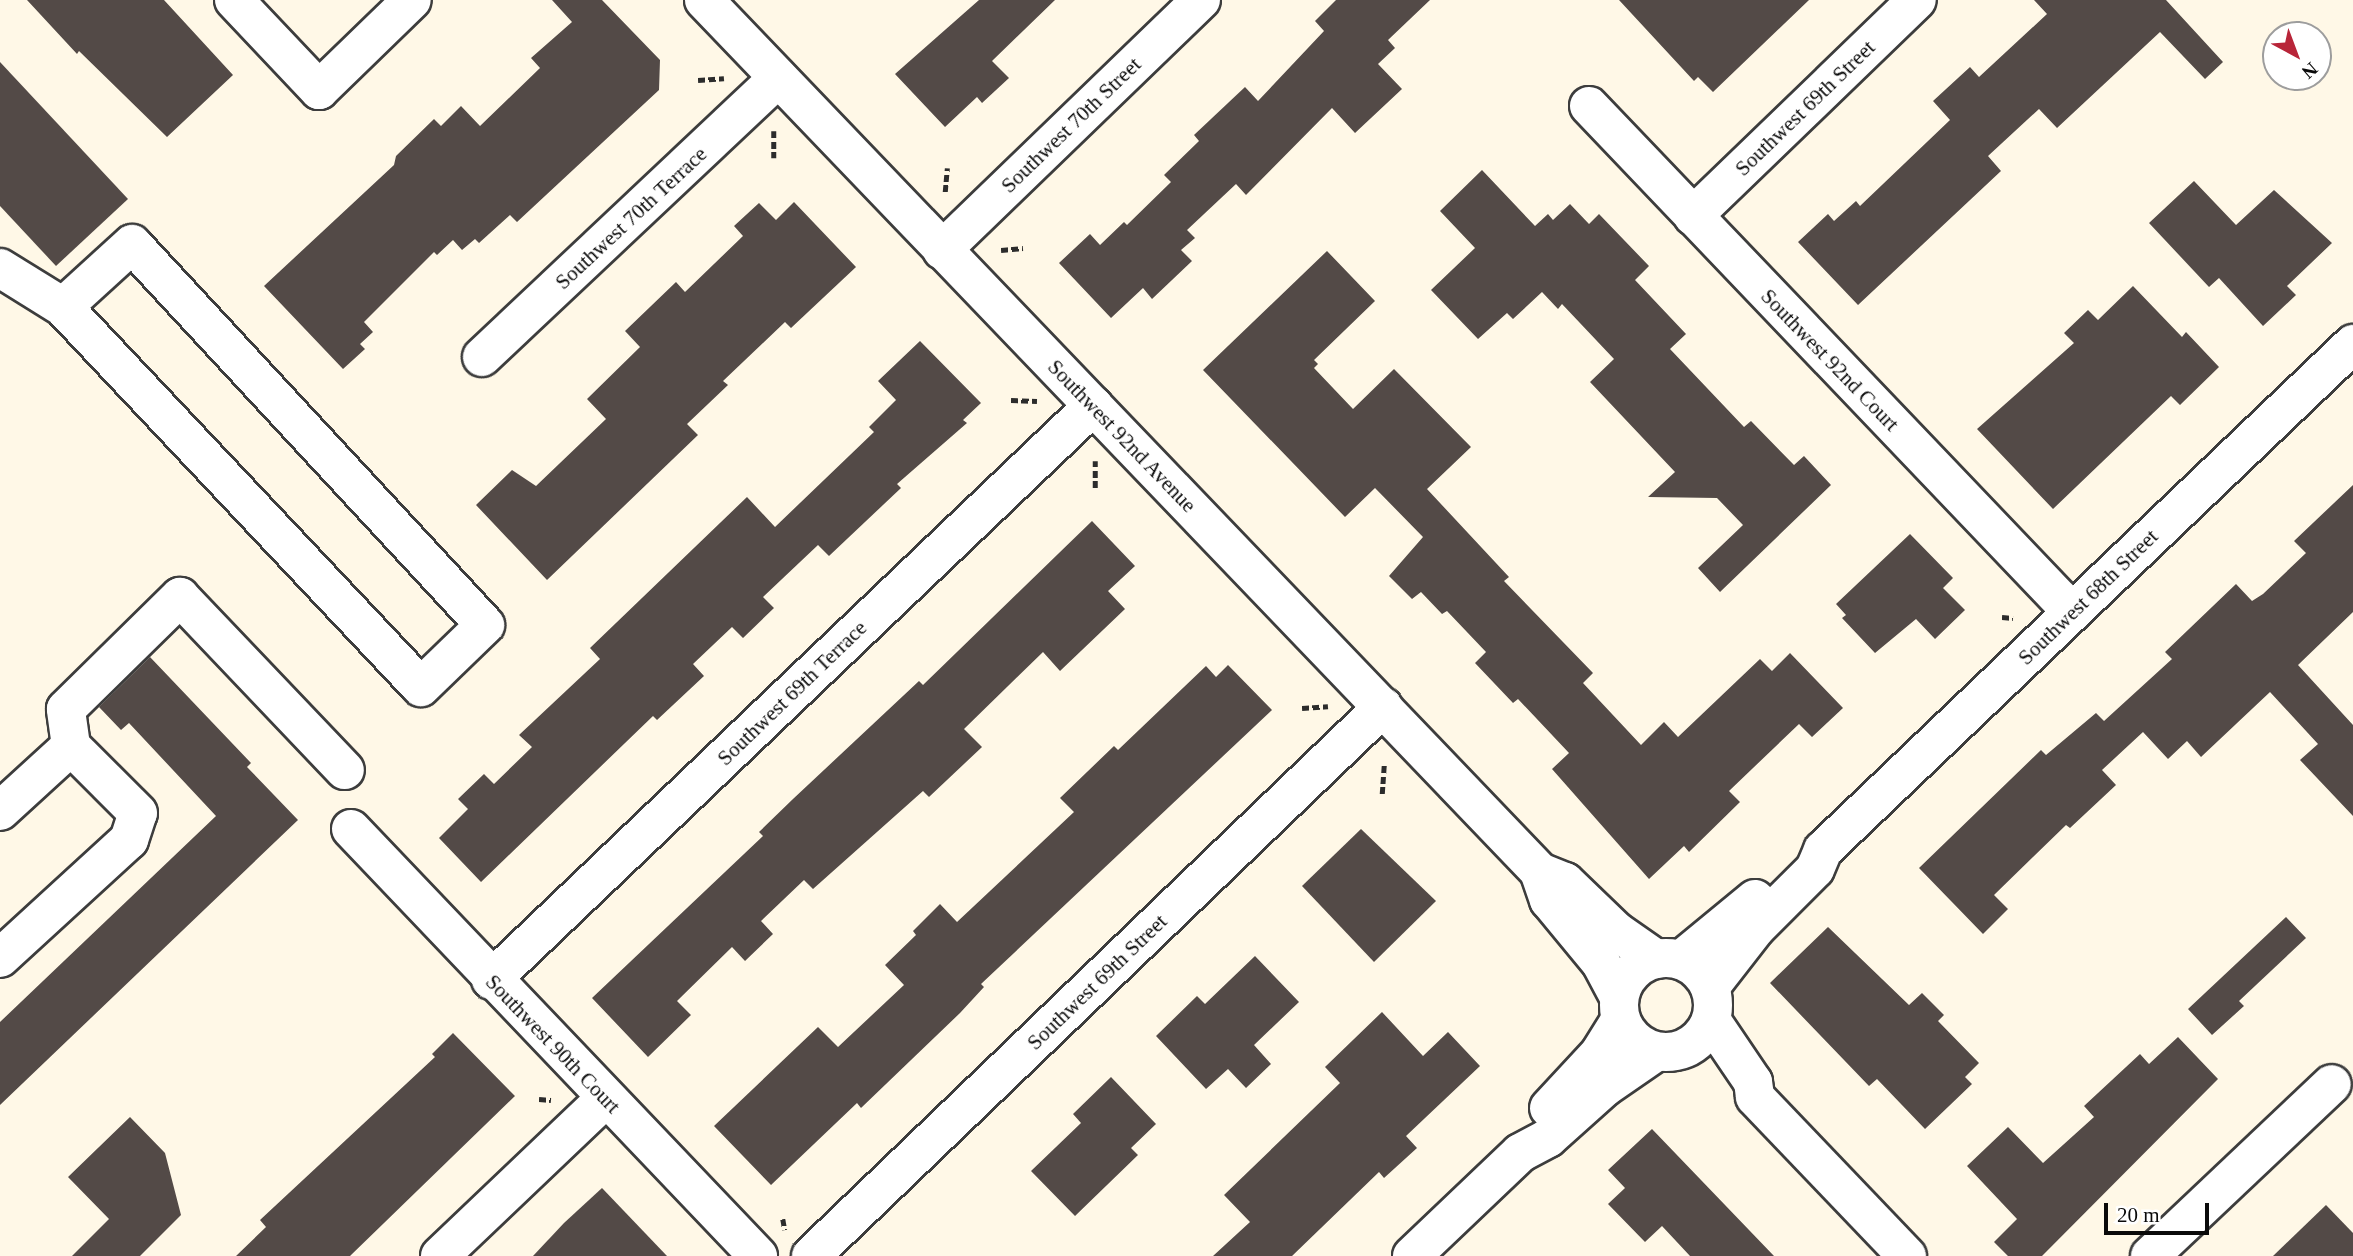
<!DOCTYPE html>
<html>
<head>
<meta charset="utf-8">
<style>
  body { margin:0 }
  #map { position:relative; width:2353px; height:1256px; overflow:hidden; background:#fff8e7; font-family:"Times New Roman",serif }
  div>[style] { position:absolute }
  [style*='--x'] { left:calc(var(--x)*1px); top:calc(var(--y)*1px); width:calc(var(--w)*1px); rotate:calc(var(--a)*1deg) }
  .building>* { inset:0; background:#534a47 }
  .path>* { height:4.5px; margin-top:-2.25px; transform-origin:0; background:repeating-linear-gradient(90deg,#2c2c2c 0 7px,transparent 0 10.5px) }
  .roads { filter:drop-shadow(2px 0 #3d3d3d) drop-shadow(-2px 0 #3d3d3d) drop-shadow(0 2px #3d3d3d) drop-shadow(0 -2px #3d3d3d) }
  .minor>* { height:38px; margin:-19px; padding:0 19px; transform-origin:19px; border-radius:19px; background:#fff }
  .minor>.ring { margin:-19px; padding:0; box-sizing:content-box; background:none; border:38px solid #fff; border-radius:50% }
  span { translate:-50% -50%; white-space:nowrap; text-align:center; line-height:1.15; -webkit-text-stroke:7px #fff; paint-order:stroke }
  .street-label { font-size:21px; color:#0a0a0a }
  .north { position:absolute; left:2262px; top:21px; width:70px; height:70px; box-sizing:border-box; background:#fff; border:2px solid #9d9d9d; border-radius:50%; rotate:139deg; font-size:19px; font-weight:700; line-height:28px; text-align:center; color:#0a0a0a }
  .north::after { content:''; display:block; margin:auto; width:24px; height:32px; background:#b82539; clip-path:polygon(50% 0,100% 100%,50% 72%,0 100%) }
  .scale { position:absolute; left:2104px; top:1203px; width:105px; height:32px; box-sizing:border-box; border:4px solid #0a0a0a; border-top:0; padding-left:9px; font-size:21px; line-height:24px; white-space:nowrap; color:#0a0a0a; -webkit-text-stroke:5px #fff; paint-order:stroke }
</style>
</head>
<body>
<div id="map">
  <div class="building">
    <div style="clip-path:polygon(27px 0,164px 0,233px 75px,167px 137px,79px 51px,77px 54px)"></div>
    <div style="clip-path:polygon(552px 0,602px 0,660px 60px,659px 90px,517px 222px,510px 215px,479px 243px,475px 239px,462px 250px,453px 240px,437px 255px,434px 252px,364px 322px,373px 332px,360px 344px,365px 349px,343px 369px,264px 286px,394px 165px,396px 156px,434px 119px,441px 126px,461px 106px,480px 126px,540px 68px,531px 58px,572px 22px)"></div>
    <div style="clip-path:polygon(979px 0,1055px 0,992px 61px,1009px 78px,982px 103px,977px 97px,945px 127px,895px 74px)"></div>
    <div style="clip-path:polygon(1336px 0,1430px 0,1388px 40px,1395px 48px,1378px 64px,1402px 89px,1355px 133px,1332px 108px,1246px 195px,1236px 184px,1187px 230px,1195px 238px,1181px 250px,1192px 261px,1152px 299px,1143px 288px,1111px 318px,1059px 263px,1090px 234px,1100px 245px,1124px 222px,1127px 225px,1171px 182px,1164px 175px,1199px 141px,1194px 135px,1245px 87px,1258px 101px,1324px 31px,1315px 21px)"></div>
    <div style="clip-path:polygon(1619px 0,1809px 0,1713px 92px,1698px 77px,1694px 81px)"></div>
    <div style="clip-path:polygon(2034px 0,2166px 0,2223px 62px,2205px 79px,2160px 32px,2057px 128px,2039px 109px,1988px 156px,2001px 171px,1858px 305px,1798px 242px,1828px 214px,1834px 221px,1856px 201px,1860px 206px,1950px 120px,1933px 101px,1970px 67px,1979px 77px,2047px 14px)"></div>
    <div style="clip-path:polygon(0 62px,128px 199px,56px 266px,0 206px)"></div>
    <div style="clip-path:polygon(1482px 170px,1535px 226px,1548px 214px,1553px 220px,1570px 204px,1589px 224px,1599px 214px,1649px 266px,1635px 280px,1686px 334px,1670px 349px,1744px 427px,1751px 421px,1794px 465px,1804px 456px,1831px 485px,1720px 592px,1698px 568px,1743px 525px,1717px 498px,1648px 497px,1675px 472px,1590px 382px,1614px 359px,1562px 304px,1558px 309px,1542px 292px,1513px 319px,1507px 313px,1478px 339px,1431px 290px,1475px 248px,1440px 211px)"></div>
    <div style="clip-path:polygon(2194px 181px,2236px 225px,2274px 190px,2332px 243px,2287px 286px,2296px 295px,2263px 326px,2219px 278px,2209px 287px,2149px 223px)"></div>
    <div style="clip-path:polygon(794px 202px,856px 267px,791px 328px,785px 322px,723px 381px,728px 385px,687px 424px,698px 435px,547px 580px,476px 505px,512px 470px,536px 486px,606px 419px,587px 399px,640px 347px,625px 331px,676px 282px,685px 292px,743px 236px,734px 226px,759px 203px,776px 220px)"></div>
    <div style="clip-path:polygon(1327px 251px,1375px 301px,1314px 360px,1318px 364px,1314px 368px,1353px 409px,1394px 369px,1471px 447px,1427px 489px,1509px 577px,1504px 581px,1593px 673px,1583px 683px,1641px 745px,1664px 722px,1678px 737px,1760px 659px,1772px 671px,1790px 653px,1843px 708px,1812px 737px,1799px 724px,1729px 791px,1740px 802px,1689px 852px,1684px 846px,1649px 879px,1552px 769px,1569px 753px,1518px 699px,1513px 703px,1475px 663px,1486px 652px,1447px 611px,1442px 614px,1421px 592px,1412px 599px,1389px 576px,1423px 537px,1375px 488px,1345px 517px,1203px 370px)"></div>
    <div style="clip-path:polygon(2133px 286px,2182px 337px,2186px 332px,2219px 367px,2180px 405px,2171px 396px,2053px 509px,1977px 429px,2074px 343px,2064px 333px,2088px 310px,2098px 320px)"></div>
    <div style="clip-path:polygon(920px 341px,981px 403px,963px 420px,967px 423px,897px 484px,901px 488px,829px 556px,818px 545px,763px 597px,774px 608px,743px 638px,732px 627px,693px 664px,704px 676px,657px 720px,653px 716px,481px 882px,439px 838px,468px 809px,458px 799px,484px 774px,494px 784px,532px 747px,519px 735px,600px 659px,590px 648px,747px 497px,775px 527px,874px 432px,869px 427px,896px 400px,878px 381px)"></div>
    <div style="clip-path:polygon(2353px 485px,2353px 612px,2298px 665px,2353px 725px,2353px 816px,2300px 760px,2318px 744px,2270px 692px,2201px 757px,2187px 741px,2168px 759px,2143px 732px,2102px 770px,2116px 785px,2070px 828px,2066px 825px,1994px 895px,2008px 909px,1983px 934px,1919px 868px,2041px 750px,2046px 755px,2096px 713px,2104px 721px,2172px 659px,2165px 652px,2236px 584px,2252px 601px,2263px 594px,2306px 553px,2294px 541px)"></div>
    <div style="clip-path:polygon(1092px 521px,1135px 566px,1108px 591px,1125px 609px,1060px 671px,1043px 652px,964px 729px,982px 747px,929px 797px,923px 791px,813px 889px,804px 880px,761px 921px,773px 934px,745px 961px,732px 947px,677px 1001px,691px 1015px,648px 1057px,592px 998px,763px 836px,759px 832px,793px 799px,919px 681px,923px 685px)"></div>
    <div style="clip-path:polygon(1910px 534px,1953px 578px,1943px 588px,1965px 610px,1935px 639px,1916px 619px,1875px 653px,1842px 618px,1846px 615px,1836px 604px)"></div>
    <div style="clip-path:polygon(150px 657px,251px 763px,247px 767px,298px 820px,0 1105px,0 1022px,216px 816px,129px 723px,121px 730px,99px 707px)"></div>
    <div style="clip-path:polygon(1228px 665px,1272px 710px,981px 984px,984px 987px,960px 1013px,861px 1108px,857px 1103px,771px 1185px,714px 1126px,818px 1027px,838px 1047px,904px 985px,885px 965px,916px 935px,913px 931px,940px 904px,957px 922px,1074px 812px,1060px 798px,1114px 746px,1118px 750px,1206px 666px,1216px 677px)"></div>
    <div style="clip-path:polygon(1361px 829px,1436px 901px,1374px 962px,1302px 886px)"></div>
    <div style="clip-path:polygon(2286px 917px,2306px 938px,2239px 1001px,2244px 1006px,2212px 1035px,2188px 1009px)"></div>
    <div style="clip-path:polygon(1828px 927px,1909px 1005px,1922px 993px,1944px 1015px,1938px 1021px,1979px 1063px,1965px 1077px,1972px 1084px,1925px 1129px,1877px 1079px,1869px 1086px,1770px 983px)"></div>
    <div style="clip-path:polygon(1255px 956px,1299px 1002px,1254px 1045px,1271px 1064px,1246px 1088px,1228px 1069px,1206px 1089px,1156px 1036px,1197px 996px,1205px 1004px)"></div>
    <div style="clip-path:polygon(1382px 1012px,1423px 1056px,1448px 1032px,1480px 1066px,1406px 1136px,1417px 1148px,1384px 1178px,1379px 1172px,1292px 1256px,1213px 1256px,1250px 1222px,1224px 1195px,1340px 1083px,1325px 1067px)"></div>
    <div style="clip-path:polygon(453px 1033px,515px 1096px,350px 1256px,236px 1256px,266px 1227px,260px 1220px,435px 1057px,432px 1054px)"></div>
    <div style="clip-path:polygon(2178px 1037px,2218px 1079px,2042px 1256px,2008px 1256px,1994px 1242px,2017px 1219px,1967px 1166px,2008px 1127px,2043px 1163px,2094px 1117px,2084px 1106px,2140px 1054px,2149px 1064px)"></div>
    <div style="clip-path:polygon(1111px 1077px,1156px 1124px,1131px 1148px,1138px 1155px,1075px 1216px,1031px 1171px,1081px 1123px,1073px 1114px)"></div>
    <div style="clip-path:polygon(130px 1117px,165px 1153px,181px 1215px,140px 1256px,72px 1256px,109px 1219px,68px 1177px)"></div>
    <div style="clip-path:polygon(1652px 1129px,1774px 1256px,1690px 1256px,1662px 1226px,1645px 1242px,1608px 1204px,1625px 1188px,1608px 1170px)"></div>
    <div style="clip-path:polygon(602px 1188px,667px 1256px,533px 1256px,564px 1223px)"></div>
    <div style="clip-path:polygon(2326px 1205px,2353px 1233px,2353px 1256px,2273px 1256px)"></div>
  </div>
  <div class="path">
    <div style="--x:698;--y:80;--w:26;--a:-4"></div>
    <div style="--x:774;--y:131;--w:27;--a:90"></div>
    <div style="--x:945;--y:192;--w:24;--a:-85"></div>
    <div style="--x:1001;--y:250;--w:22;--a:-5"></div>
    <div style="--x:1011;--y:400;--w:26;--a:2"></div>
    <div style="--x:1095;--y:488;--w:27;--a:-90"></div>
    <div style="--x:2002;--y:617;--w:11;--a:5"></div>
    <div style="--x:1302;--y:708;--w:26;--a:-4"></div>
    <div style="--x:1382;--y:794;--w:30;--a:-86"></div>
    <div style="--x:539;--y:1099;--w:12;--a:5"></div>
    <div style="--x:783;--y:1219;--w:11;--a:80"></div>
  </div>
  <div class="roads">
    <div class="minor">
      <div style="--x:234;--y:0;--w:124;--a:46.6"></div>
      <div style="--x:319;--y:90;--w:129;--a:-44.1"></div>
      <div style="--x:704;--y:0;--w:1208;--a:46.21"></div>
      <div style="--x:1540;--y:872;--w:27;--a:22"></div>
      <div style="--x:1565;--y:882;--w:71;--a:43.9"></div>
      <div style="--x:1616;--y:931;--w:49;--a:35"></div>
      <div style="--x:1589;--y:106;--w:700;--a:46.33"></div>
      <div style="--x:1693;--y:216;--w:311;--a:-44"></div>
      <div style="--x:942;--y:250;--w:360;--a:-44"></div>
      <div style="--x:0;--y:268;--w:74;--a:31.8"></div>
      <div style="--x:63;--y:307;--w:522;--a:46.71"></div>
      <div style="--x:421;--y:687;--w:89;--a:-44.1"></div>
      <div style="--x:485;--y:625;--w:519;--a:-132.82"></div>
      <div style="--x:132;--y:244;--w:93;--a:137.6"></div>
      <div style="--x:482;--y:357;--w:407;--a:-43.3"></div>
      <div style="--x:0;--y:811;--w:96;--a:-42.5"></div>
      <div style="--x:71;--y:746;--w:37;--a:-98"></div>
      <div style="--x:66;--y:709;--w:160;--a:-44.5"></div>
      <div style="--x:180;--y:597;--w:239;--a:46.4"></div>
      <div style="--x:351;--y:829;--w:590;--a:46.37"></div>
      <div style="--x:1540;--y:874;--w:28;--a:71"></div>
      <div style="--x:1549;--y:900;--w:82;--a:50.5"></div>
      <div style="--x:1601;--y:963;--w:38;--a:62"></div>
      <div class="ring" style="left:1619px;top:958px;width:56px;height:56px"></div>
      <div style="--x:0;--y:958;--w:175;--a:-42.5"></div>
      <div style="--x:129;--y:840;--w:28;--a:-72"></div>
      <div style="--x:138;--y:813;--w:95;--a:-135"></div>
      <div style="--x:1681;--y:960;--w:96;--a:-39.5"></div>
      <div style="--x:491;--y:980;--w:832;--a:-43.64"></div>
      <div style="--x:1710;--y:987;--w:75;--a:-52.1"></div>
      <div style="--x:1756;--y:928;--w:83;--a:-45"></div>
      <div style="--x:1815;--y:869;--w:21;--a:-67"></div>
      <div style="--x:1823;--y:850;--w:733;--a:-43.67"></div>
      <div style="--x:1711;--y:1020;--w:75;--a:55.9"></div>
      <div style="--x:1753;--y:1082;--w:15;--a:82"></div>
      <div style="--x:1755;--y:1097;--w:220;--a:46.3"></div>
      <div style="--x:1549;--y:1108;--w:74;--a:-47.2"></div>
      <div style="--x:1599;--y:1054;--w:40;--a:-58"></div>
      <div style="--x:440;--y:1256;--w:228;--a:-43.6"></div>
      <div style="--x:811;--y:1256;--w:793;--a:-43.82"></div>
      <div style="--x:1412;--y:1256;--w:149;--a:-43.6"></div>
      <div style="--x:1520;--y:1153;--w:32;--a:-28"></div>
      <div style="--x:1548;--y:1138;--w:76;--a:-41.8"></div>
      <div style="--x:1605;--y:1087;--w:62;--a:-34.5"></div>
      <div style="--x:2150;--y:1256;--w:250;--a:-43.4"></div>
    </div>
  </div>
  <div class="street-label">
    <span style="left:1805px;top:108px;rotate:-44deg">Southwest 69th Street</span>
    <span style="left:1071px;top:125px;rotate:-44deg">Southwest 70th Street</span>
    <span style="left:631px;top:218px;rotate:-43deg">Southwest 70th Terrace</span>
    <span style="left:1830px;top:360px;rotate:46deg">Southwest 92nd Court</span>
    <span style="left:1122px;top:436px;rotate:46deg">Southwest 92nd Avenue</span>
    <span style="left:2088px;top:597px;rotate:-44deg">Southwest 68th Street</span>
    <span style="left:792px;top:693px;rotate:-44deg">Southwest 69th Terrace</span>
    <span style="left:1097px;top:982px;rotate:-44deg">Southwest 69th Street</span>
    <span style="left:553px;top:1044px;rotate:46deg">Southwest 90th Court</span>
  </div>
  <div class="north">N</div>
  <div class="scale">20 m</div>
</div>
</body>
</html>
